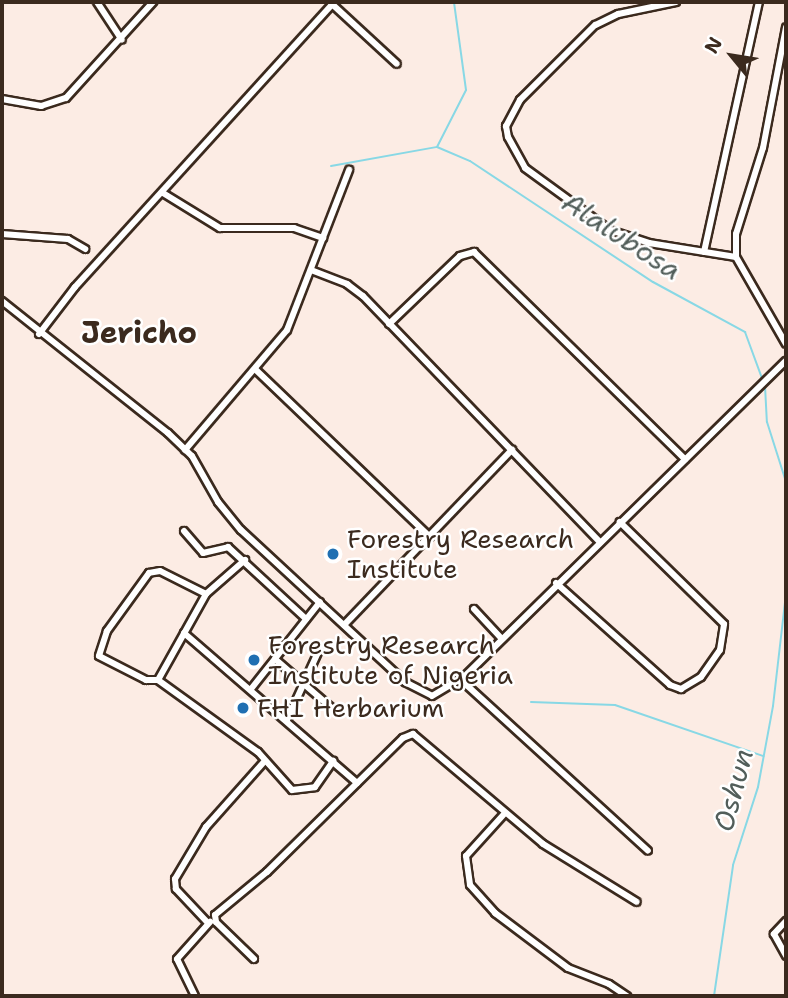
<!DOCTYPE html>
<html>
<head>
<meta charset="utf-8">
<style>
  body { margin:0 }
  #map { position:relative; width:788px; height:998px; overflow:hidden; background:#fcece4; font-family:"Shantell Sans",sans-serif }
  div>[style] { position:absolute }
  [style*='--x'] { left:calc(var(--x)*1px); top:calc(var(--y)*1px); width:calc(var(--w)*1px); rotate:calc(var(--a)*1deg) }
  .stream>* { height:2px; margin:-1px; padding:0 1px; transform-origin:1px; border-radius:1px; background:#88d8e5 }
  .roads { filter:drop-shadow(2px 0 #3b2a1e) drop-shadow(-2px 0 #3b2a1e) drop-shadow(0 2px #3b2a1e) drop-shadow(0 -2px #3b2a1e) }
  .minor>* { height:6px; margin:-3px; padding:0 3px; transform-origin:3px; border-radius:3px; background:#fff }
  .dots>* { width:19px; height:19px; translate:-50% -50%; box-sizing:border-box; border:4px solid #fff; border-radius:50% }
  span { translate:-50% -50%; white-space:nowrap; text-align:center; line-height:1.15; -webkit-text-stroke:5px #fff; paint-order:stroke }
  .poi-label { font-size:26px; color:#3b2a1e }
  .left { translate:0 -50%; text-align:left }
  .water-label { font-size:28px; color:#525e5a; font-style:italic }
  .quarter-label { font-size:30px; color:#3b2a1e; font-weight:700 }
  .frame { position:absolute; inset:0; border:4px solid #3b2a1e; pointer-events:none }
  .north { position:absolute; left:697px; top:21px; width:70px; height:70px; -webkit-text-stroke:5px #fff; paint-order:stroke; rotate:300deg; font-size:19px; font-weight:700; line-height:28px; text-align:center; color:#3b2a1e }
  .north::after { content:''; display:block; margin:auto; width:24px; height:32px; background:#3b2a1e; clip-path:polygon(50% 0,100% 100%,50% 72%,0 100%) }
</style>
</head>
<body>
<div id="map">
  <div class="stream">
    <div style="--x:437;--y:147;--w:64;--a:-63"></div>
    <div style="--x:466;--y:90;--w:89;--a:-97.8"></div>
    <div style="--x:331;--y:166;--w:108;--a:-10.2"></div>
    <div style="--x:437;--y:147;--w:36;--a:23"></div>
    <div style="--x:470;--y:161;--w:219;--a:33.5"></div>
    <div style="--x:653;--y:282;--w:105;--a:28.5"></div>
    <div style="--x:745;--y:332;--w:52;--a:69.8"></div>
    <div style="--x:765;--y:386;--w:36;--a:87"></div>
    <div style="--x:767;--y:422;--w:63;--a:72.4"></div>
    <div style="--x:531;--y:702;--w:84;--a:2"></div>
    <div style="--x:615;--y:705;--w:157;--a:19"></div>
    <div style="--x:714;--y:996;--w:132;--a:-81.7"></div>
    <div style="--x:733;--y:865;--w:82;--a:-72.2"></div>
    <div style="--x:758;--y:787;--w:82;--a:-79.5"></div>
    <div style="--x:773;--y:706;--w:113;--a:-83.4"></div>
  </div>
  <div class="roads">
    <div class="minor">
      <div style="--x:97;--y:2;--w:45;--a:56.7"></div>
      <div style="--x:676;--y:2;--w:59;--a:168.3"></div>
      <div style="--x:618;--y:14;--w:25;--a:154"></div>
      <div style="--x:595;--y:25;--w:106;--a:135"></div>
      <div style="--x:520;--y:100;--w:30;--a:118"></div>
      <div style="--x:506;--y:126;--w:11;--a:80"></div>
      <div style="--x:508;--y:137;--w:35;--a:61"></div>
      <div style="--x:525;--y:168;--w:105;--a:36.1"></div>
      <div style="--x:610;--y:230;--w:41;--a:18.4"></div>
      <div style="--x:649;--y:243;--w:88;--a:9.1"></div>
      <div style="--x:736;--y:257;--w:100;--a:60.1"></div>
      <div style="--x:332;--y:4;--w:88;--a:42.7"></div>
      <div style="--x:2;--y:99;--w:40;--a:10"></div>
      <div style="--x:41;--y:106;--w:26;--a:-18"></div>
      <div style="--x:66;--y:98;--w:130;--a:-47.8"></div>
      <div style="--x:163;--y:193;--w:67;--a:31.6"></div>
      <div style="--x:220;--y:228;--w:74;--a:0"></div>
      <div style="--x:294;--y:228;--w:31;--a:19"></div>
      <div style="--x:2;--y:234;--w:66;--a:4.3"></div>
      <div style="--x:68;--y:239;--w:20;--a:30"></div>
      <div style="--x:704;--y:252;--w:256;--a:-77.6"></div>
      <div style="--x:736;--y:257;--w:23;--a:-90"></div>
      <div style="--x:736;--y:234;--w:90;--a:-72.6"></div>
      <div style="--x:763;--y:148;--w:123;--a:-79.2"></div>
      <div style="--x:311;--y:270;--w:39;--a:21"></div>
      <div style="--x:347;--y:284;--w:20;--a:37"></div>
      <div style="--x:363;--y:296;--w:342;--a:46.1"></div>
      <div style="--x:2;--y:301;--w:212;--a:38.5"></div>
      <div style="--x:168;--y:433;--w:33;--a:44"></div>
      <div style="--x:192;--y:456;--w:53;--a:60.5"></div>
      <div style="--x:218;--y:502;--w:36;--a:51"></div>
      <div style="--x:241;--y:530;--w:224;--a:42.8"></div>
      <div style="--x:405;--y:682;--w:30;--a:27"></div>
      <div style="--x:432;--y:696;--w:37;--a:-31"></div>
      <div style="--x:464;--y:677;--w:451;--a:-44.5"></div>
      <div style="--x:389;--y:324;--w:98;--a:-43.8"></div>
      <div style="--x:460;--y:256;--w:15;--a:-16"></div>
      <div style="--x:474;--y:252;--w:296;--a:44.5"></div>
      <div style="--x:39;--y:334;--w:59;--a:-52.5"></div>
      <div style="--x:75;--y:287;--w:385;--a:-47.7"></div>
      <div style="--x:256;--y:370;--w:241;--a:43.8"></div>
      <div style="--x:185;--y:450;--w:157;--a:-49.6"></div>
      <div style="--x:287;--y:330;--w:172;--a:-68.8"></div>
      <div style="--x:184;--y:531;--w:29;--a:49"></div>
      <div style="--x:203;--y:553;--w:26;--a:-13"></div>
      <div style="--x:228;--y:547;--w:106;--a:42.7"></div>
      <div style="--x:556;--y:583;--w:153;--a:41.8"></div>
      <div style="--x:670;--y:685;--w:12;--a:20"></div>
      <div style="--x:681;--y:689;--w:23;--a:-31"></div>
      <div style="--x:701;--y:677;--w:33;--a:-55"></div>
      <div style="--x:720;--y:650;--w:26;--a:-81"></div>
      <div style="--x:724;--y:624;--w:146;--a:-135.6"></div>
      <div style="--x:206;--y:594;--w:51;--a:-153.4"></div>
      <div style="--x:160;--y:571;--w:11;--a:170"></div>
      <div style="--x:149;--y:573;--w:72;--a:125.9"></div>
      <div style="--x:107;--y:631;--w:26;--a:108"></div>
      <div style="--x:99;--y:656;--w:53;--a:27.1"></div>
      <div style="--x:146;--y:680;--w:12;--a:0"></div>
      <div style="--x:158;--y:680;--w:123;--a:35.8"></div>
      <div style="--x:258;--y:752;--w:51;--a:48.2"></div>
      <div style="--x:292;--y:790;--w:23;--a:-7"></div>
      <div style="--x:315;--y:787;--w:32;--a:-55"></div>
      <div style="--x:474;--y:609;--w:41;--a:47"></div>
      <div style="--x:344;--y:625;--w:243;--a:-46.2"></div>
      <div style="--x:184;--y:633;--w:229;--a:40.9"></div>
      <div style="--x:275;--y:659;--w:78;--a:40.8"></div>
      <div style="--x:158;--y:680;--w:98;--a:-60.8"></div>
      <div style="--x:206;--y:594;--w:52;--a:-41.1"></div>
      <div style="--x:461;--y:680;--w:253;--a:42.4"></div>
      <div style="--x:251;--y:689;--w:111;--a:-51.6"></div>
      <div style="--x:287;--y:720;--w:79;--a:-65.4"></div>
      <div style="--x:505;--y:813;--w:58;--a:132.2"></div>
      <div style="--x:466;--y:856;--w:29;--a:82"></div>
      <div style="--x:470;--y:885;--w:38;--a:48"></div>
      <div style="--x:495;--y:913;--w:91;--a:37"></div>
      <div style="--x:568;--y:968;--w:44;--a:21.3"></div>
      <div style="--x:609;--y:984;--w:22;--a:34"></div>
      <div style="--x:786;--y:921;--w:18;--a:133"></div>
      <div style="--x:774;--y:934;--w:25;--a:61"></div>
      <div style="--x:208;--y:923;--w:47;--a:-133.3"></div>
      <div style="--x:176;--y:889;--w:10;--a:-96"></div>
      <div style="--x:175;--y:879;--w:61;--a:-59.2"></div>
      <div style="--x:206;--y:827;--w:87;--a:-48.3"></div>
      <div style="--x:254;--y:959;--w:53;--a:-135.8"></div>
      <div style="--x:216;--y:922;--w:7;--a:-98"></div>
      <div style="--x:215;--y:915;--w:67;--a:-39.6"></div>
      <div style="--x:267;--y:872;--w:191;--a:-44.6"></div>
      <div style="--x:403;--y:738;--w:11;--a:-22"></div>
      <div style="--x:413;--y:734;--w:170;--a:40.2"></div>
      <div style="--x:543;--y:844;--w:110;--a:31.7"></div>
      <div style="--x:195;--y:996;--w:41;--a:-115.9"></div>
      <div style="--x:177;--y:959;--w:50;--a:-48.3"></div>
    </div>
  </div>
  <div class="dots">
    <div style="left:333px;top:554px;background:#1f6fb2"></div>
    <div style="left:254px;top:660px;background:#1f6fb2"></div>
    <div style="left:243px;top:708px;background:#1f6fb2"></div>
  </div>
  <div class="poi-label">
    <span class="left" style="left:347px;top:554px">Forestry Research<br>Institute</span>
    <span class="left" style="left:268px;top:660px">Forestry Research<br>Institute of Nigeria</span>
    <span class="left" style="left:257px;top:708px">FHI Herbarium</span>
  </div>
  <div class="water-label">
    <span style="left:622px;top:236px;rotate:33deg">Alalubosa</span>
    <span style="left:733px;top:790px;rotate:-75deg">Oshun</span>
  </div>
  <div class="quarter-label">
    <span style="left:139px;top:333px">Jericho</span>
  </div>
  <div class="frame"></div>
  <div class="north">N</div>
</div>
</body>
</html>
